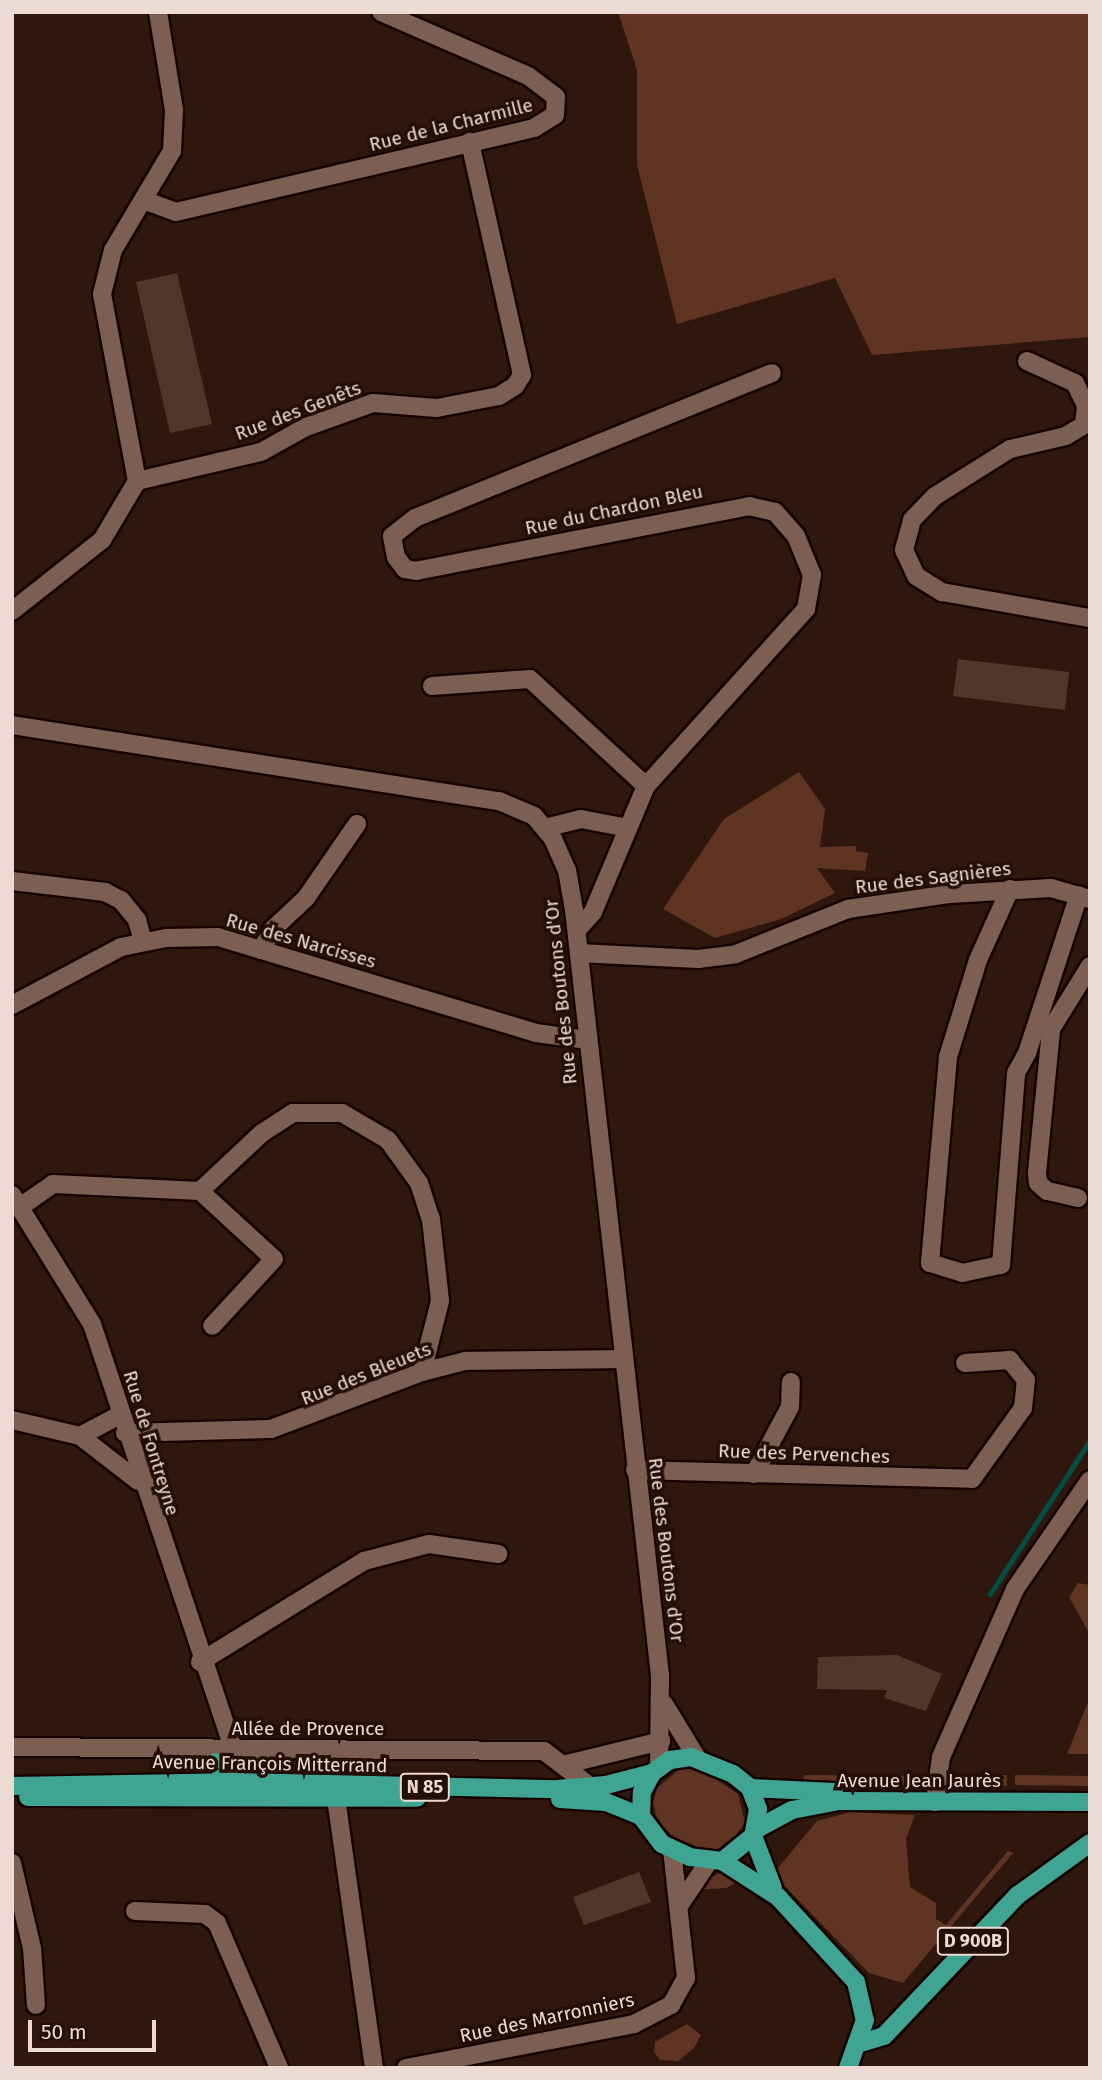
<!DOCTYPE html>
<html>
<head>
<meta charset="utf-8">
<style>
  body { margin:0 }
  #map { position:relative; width:1102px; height:2080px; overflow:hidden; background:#2f170e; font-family:"Fira Sans",sans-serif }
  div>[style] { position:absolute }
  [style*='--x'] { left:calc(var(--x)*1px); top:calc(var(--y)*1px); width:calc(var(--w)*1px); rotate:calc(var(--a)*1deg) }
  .green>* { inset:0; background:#603423 }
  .stream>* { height:5px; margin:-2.5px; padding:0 2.5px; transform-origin:2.5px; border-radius:2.5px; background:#004f45 }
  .building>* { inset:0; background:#51362c }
  .roads { filter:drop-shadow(2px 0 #160300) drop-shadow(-2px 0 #160300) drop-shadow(0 2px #160300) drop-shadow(0 -2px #160300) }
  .minor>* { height:18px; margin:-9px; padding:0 9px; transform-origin:9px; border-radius:9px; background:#7c5e53 }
  .tertiary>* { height:18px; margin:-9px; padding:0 9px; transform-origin:9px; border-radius:9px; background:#7c5e53 }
  .secondary>* { height:18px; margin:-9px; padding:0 9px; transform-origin:9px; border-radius:9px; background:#7c5e53 }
  .primary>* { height:18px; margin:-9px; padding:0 9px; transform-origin:9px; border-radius:9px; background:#3fa491 }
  span { translate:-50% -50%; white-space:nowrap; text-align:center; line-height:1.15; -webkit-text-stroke:7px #250e05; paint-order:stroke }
  .shield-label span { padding:2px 5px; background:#250e05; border:2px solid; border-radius:5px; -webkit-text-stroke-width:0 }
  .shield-label { font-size:18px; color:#ecdad4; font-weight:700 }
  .street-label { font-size:19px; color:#ecdad4 }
  .frame { position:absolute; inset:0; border:14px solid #ecdad4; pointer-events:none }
  .scale { position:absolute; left:28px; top:2020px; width:128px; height:32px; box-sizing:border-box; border:4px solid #ecdad4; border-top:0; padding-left:9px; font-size:21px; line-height:24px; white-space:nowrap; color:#ecdad4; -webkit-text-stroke:5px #250e05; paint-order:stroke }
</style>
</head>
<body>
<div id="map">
  <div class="green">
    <div style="clip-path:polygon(618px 12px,1090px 12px,1090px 337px,872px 355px,835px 278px,677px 324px,637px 165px,637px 70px)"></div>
    <div style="clip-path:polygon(799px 772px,825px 809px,820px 847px,856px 846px,856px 851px,868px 853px,865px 871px,817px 868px,835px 893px,781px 919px,715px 938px,663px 909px,724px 819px)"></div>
    <div style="clip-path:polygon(1078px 1583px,1090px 1585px,1090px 1635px,1069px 1597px)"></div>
    <div style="clip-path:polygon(1090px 1697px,1090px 1754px,1067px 1754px)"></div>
    <div style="clip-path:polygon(680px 1769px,702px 1770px,738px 1794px,745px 1823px,726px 1848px,706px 1850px,675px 1838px,658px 1822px,653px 1803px,657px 1788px)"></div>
    <div style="clip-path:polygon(805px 1775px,927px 1776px,918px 1785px,798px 1786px)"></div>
    <div style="clip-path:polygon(965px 1775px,1007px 1775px,1007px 1786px,965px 1785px)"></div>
    <div style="clip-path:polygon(1015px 1775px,1090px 1776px,1090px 1786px,1015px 1785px)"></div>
    <div style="clip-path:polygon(851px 1812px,915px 1815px,906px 1839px,910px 1887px,936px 1903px,936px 1919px,946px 1925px,1008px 1851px,1013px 1853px,903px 1983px,869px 1973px,773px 1874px,817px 1821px)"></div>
    <div style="clip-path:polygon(719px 1873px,743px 1880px,726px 1888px,693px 1890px)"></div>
    <div style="clip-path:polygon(687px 2024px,701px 2035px,694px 2048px,678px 2061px,660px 2060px,654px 2052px,655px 2042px)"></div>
  </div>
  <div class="stream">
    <div style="--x:990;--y:1594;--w:184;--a:-57"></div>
  </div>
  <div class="building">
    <div style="clip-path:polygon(177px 273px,212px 424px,170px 433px,136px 282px)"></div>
    <div style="clip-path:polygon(958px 659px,1069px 672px,1065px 710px,953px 696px)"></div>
    <div style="clip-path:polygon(897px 1655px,942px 1674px,926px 1711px,884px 1698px,887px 1690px,817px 1689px,818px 1657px)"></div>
    <div style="clip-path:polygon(639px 1872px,651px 1902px,584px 1925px,573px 1897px)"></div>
  </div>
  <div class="roads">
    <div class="minor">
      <div style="--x:146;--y:201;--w:32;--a:20"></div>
      <div style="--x:176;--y:212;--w:368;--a:-13.2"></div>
      <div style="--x:534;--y:128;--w:25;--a:-32"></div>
      <div style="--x:555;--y:115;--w:18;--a:-87"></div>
      <div style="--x:556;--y:97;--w:35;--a:-143"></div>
      <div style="--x:528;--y:76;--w:160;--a:-156.5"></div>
      <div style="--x:1027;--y:361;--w:53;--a:24.6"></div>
      <div style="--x:1075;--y:383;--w:25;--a:64"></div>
      <div style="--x:1086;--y:406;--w:19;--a:96"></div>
      <div style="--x:1084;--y:425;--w:21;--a:149"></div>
      <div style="--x:1066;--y:436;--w:57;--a:166.9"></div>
      <div style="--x:1010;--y:449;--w:89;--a:147.9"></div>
      <div style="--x:935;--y:496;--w:33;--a:134"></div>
      <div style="--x:912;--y:520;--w:31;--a:105"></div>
      <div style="--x:904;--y:550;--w:29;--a:65"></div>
      <div style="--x:916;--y:576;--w:31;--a:32"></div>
      <div style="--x:942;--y:592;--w:150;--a:10"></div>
      <div style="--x:137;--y:481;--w:127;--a:-13.2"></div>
      <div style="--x:261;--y:452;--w:51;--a:-29.1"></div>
      <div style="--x:306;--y:427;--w:71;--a:-19.7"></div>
      <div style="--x:373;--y:403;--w:64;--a:4.5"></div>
      <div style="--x:437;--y:408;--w:63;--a:-11"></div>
      <div style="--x:499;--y:396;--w:19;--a:-32"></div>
      <div style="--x:515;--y:386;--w:13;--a:-58"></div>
      <div style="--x:522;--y:375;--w:239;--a:-102.6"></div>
      <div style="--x:12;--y:611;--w:115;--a:-38.3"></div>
      <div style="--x:102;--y:540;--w:69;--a:-59.3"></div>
      <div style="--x:137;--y:481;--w:190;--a:-100.6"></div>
      <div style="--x:102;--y:294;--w:45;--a:-76"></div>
      <div style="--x:113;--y:250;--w:115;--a:-59.2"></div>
      <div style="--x:172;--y:151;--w:41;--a:-87.2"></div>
      <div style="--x:174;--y:110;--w:99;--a:-99.3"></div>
      <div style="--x:432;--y:686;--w:98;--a:-4.1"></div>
      <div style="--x:530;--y:679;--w:158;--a:42.7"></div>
      <div style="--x:545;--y:828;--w:37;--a:-14"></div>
      <div style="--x:581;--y:819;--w:48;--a:10.8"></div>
      <div style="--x:12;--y:881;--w:94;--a:6.7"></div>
      <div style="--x:105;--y:892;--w:18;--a:27"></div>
      <div style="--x:121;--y:900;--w:26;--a:51"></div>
      <div style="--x:137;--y:920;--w:22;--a:74"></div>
      <div style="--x:1010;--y:889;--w:78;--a:114.3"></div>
      <div style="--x:978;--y:960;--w:102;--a:107.2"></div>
      <div style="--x:948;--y:1057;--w:207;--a:95"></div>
      <div style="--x:930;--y:1263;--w:34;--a:17"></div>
      <div style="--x:962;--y:1273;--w:40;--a:-12"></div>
      <div style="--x:1001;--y:1265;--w:193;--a:-85.5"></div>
      <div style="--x:1016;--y:1073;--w:23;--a:-61"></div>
      <div style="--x:1027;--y:1053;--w:166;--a:-71.8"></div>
      <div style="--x:577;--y:930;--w:24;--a:-48"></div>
      <div style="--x:593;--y:912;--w:137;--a:-67.2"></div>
      <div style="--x:646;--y:786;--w:239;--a:-47.9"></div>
      <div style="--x:806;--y:609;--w:35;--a:-80"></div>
      <div style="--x:812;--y:575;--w:42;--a:-112.3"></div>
      <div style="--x:796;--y:536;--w:32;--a:-131"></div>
      <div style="--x:775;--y:512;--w:26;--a:-167"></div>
      <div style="--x:750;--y:506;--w:339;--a:169"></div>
      <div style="--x:417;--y:571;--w:12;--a:-171"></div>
      <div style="--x:405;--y:569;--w:15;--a:-127"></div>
      <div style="--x:396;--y:557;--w:21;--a:-101"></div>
      <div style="--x:392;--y:536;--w:29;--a:-38"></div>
      <div style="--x:415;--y:518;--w:385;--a:-22.1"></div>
      <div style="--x:261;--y:950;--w:24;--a:-60"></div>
      <div style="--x:273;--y:929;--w:45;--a:-43.2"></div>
      <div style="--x:306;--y:898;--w:90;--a:-55.4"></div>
      <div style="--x:12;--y:1005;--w:123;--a:-28"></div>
      <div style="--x:121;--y:947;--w:46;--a:-11.3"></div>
      <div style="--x:166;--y:938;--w:52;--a:-1.1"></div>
      <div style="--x:218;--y:937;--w:332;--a:16.8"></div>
      <div style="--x:536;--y:1033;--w:51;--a:7.8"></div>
      <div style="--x:200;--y:1191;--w:100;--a:42.6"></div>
      <div style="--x:274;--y:1259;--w:91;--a:132.8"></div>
      <div style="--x:12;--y:1195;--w:152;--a:58.2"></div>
      <div style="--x:92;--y:1324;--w:460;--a:71.6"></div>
      <div style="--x:237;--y:1761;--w:21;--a:79"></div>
      <div style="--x:241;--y:1782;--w:12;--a:138"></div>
      <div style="--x:1078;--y:1198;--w:32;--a:-167"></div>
      <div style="--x:1047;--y:1191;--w:12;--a:-138"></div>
      <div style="--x:1038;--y:1183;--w:10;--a:-96"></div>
      <div style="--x:1037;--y:1173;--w:145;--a:-84.4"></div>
      <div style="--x:1051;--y:1029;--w:74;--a:-58.2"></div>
      <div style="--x:20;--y:1207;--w:40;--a:-34.9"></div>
      <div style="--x:53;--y:1184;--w:147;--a:2.7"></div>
      <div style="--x:200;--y:1191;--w:85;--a:-43.1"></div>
      <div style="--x:262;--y:1133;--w:37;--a:-33"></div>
      <div style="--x:293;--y:1113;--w:49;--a:0"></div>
      <div style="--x:342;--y:1113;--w:53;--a:30.4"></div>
      <div style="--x:388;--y:1140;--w:53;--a:54.2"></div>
      <div style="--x:419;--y:1183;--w:38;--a:72"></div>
      <div style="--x:431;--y:1219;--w:82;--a:83.7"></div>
      <div style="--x:440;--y:1301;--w:73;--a:104.2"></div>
      <div style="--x:12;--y:1420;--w:70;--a:13.2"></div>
      <div style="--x:80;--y:1436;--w:73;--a:37.8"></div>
      <div style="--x:125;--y:1433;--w:146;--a:-1.6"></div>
      <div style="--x:271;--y:1429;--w:161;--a:-20.7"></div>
      <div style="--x:422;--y:1372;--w:44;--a:-14.3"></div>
      <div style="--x:465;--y:1361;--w:157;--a:-0.7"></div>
      <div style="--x:80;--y:1436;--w:45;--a:-27.7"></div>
      <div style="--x:635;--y:1470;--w:337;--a:1.5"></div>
      <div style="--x:972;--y:1479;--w:87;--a:-54.3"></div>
      <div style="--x:1023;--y:1408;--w:28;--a:-84"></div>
      <div style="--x:1026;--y:1380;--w:26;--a:-129"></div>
      <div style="--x:1010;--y:1360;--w:45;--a:176.2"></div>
      <div style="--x:754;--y:1474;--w:76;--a:-61.8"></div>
      <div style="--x:790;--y:1407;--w:25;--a:-88"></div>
      <div style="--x:200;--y:1662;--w:193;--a:-31.6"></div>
      <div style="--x:364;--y:1561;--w:67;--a:-14.7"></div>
      <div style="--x:429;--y:1544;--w:70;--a:8.2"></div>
      <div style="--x:12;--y:1747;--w:532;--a:0.43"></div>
      <div style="--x:544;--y:1751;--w:59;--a:37.5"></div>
      <div style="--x:567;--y:1764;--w:97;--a:-13.7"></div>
      <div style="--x:336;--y:1798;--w:273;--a:82"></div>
      <div style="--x:935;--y:1802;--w:45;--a:-82.4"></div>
      <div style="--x:941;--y:1757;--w:184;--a:-66.2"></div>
      <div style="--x:1015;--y:1589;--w:132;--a:-55.5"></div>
      <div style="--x:12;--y:1863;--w:87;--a:76.8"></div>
      <div style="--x:32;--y:1948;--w:57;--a:86"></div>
      <div style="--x:135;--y:1911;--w:70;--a:2.5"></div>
      <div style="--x:205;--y:1914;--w:15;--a:37"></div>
      <div style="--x:217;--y:1923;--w:158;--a:66.8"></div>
    </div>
    <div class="tertiary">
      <div style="--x:681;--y:1903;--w:50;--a:-56.3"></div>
      <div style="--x:406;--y:2068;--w:232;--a:-10.9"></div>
      <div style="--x:634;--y:2024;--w:42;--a:-27.2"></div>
      <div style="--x:671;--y:2005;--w:31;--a:-61"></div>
      <div style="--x:686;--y:1978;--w:130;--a:-96.2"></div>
    </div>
    <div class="secondary">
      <div style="--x:12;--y:725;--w:493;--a:8.9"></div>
      <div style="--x:499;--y:801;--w:38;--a:23"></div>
      <div style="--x:534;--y:816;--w:30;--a:50"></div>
      <div style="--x:553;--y:839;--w:34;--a:66"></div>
      <div style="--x:567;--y:870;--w:41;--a:80.1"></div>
      <div style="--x:574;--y:910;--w:770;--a:83.59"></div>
      <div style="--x:660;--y:1675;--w:92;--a:90.6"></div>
      <div style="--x:579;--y:953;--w:119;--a:2.9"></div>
      <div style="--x:698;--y:959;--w:38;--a:-7"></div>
      <div style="--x:736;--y:954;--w:121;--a:-21.9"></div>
      <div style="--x:848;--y:909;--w:103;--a:-8.4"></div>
      <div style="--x:950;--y:894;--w:101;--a:-3.4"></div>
      <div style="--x:1051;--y:888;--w:41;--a:15.8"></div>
      <div style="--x:664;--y:1704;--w:63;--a:58.6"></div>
    </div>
    <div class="primary">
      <div style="--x:691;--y:1757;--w:45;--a:22"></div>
      <div style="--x:733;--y:1774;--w:22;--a:39"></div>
      <div style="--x:750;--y:1788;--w:22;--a:69"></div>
      <div style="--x:758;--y:1809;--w:27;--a:100"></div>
      <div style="--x:753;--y:1836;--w:40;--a:141"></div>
      <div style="--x:722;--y:1861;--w:32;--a:-173"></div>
      <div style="--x:690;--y:1857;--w:31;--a:-155"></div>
      <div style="--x:662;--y:1844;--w:35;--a:-127"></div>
      <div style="--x:641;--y:1816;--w:24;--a:-88"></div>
      <div style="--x:642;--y:1792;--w:21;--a:-62"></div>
      <div style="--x:652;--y:1773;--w:22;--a:-36"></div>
      <div style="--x:670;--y:1760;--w:21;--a:-8"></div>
      <div style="--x:216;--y:1762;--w:30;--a:60"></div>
      <div style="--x:12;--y:1786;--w:229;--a:-1"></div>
      <div style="--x:241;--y:1782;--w:316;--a:1.3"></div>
      <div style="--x:557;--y:1789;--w:49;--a:-4.7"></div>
      <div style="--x:606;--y:1785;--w:48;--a:-14.6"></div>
      <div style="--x:750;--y:1788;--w:84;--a:2.7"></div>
      <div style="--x:28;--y:1797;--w:389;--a:0.1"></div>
      <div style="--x:560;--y:1799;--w:46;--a:3.7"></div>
      <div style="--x:606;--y:1802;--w:38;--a:22"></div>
      <div style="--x:755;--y:1830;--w:42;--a:-28.4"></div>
      <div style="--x:792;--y:1810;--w:48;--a:-10.8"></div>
      <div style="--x:839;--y:1801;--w:251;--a:0.2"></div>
      <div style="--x:753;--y:1836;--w:56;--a:69"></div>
      <div style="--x:722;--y:1861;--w:67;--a:32.7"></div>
      <div style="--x:778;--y:1897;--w:115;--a:47.5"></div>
      <div style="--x:856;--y:1982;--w:39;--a:77"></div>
      <div style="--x:865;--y:2020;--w:51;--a:109.5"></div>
      <div style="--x:861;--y:2043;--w:24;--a:-17"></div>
      <div style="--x:884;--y:2036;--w:195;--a:-46.5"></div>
      <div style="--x:1018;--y:1895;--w:89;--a:-35.8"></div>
    </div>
  </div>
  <div class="shield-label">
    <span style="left:425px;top:1787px">N 85</span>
    <span style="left:973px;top:1941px">D 900B</span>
  </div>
  <div class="street-label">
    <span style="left:451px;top:125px;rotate:-14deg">Rue de la Charmille</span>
    <span style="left:298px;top:411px;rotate:-21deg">Rue des Genêts</span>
    <span style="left:614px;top:510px;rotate:-12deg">Rue du Chardon Bleu</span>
    <span style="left:933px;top:878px;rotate:-7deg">Rue des Sagnières</span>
    <span style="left:301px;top:941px;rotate:16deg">Rue des Narcisses</span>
    <span style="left:561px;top:992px;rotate:-96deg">Rue des Boutons d'Or</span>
    <span style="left:366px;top:1374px;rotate:-22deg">Rue des Bleuets</span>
    <span style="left:151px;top:1443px;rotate:73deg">Rue de Fontreyne</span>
    <span style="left:804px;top:1454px;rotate:2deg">Rue des Pervenches</span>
    <span style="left:666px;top:1550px;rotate:83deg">Rue des Boutons d'Or</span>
    <span style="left:308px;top:1729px">Allée de Provence</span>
    <span style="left:270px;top:1764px;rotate:1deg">Avenue François Mitterrand</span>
    <span style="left:919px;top:1781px">Avenue Jean Jaurès</span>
    <span style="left:547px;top:2018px;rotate:-12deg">Rue des Marronniers</span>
  </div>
  <div class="frame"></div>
  <div class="scale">50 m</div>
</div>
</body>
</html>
